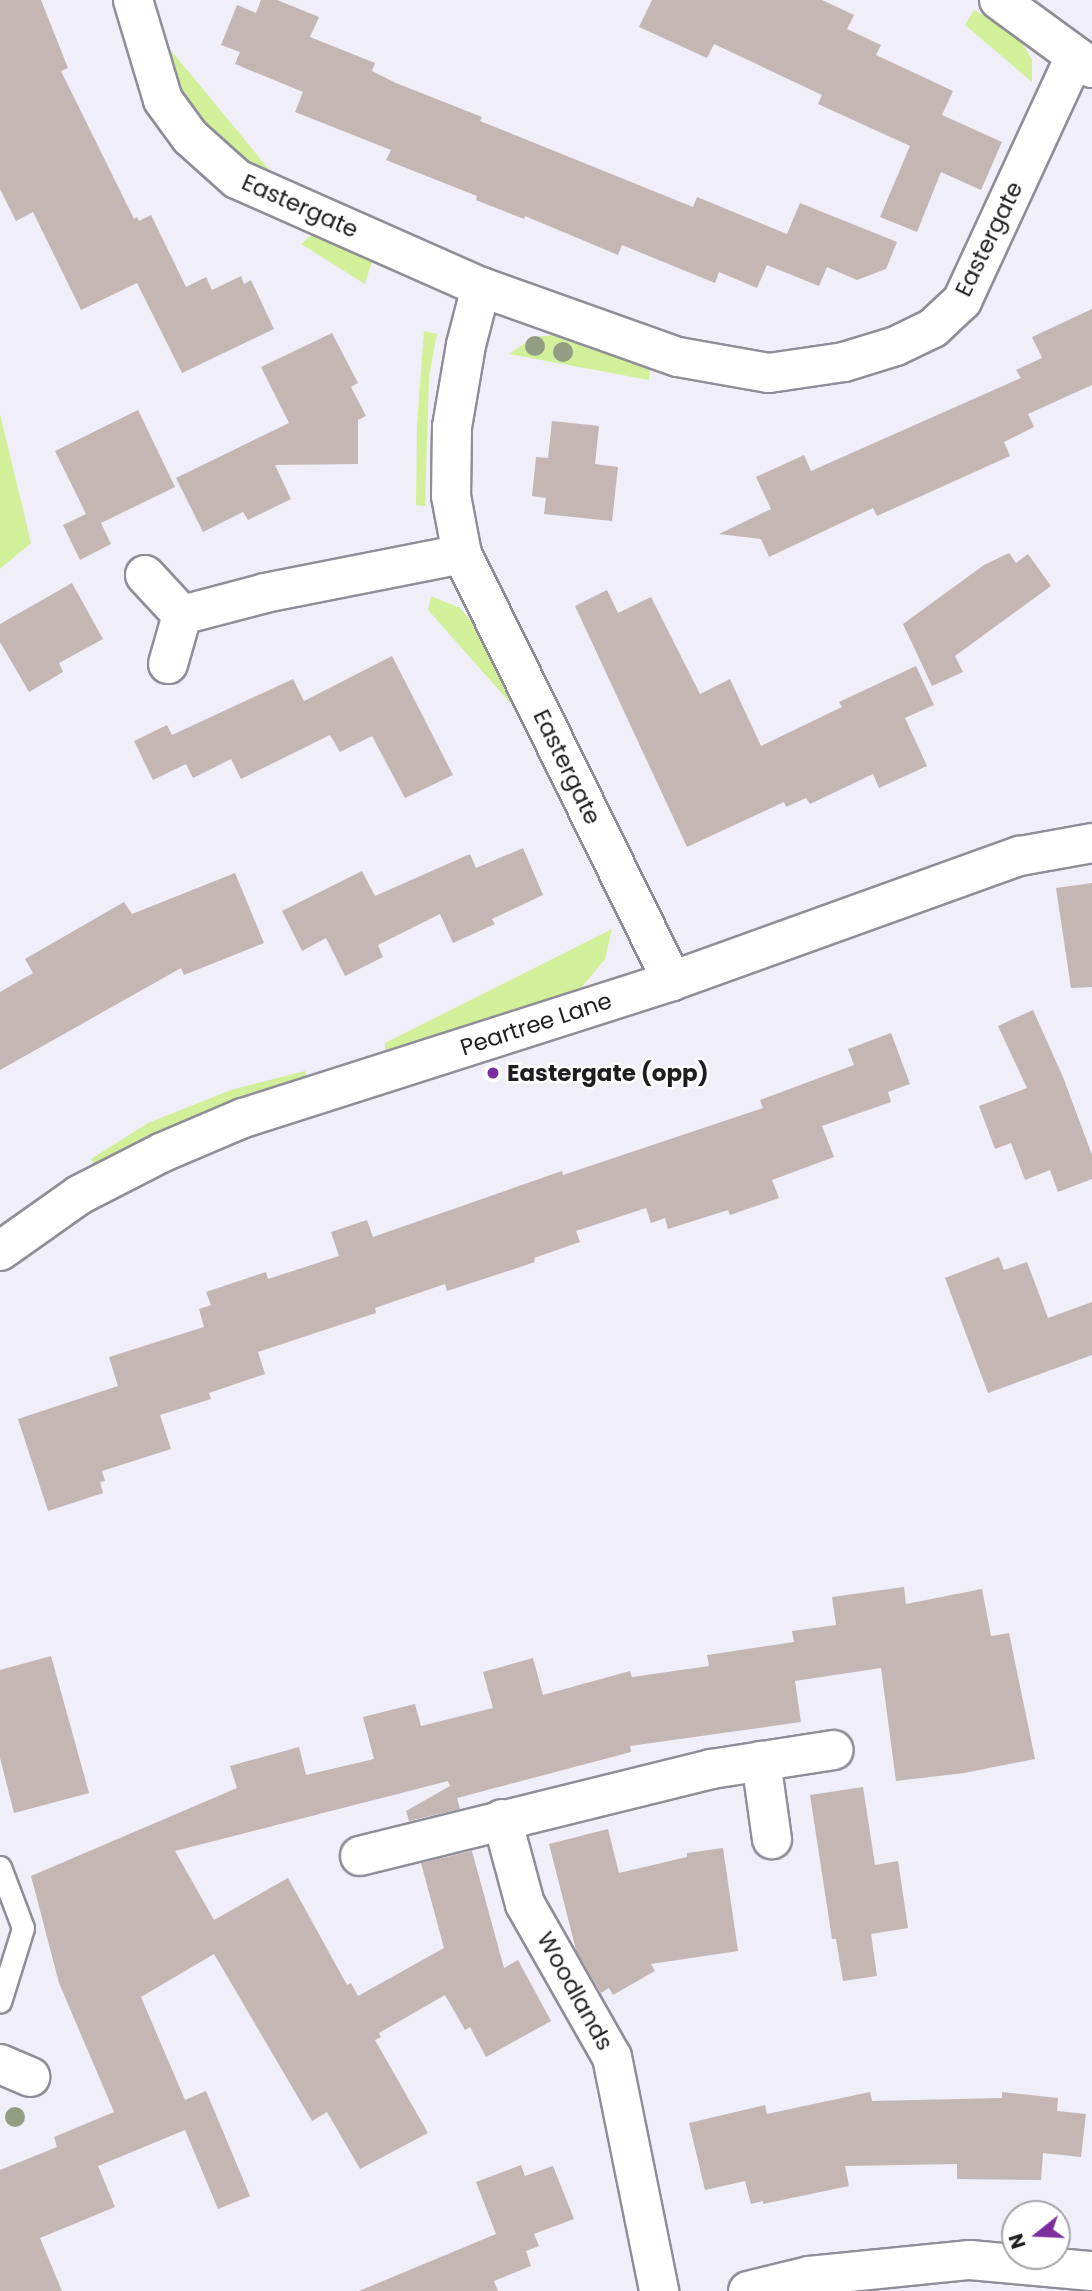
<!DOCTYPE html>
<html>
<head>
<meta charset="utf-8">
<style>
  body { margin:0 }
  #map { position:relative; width:1092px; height:2291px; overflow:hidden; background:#efeef9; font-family:Poppins,sans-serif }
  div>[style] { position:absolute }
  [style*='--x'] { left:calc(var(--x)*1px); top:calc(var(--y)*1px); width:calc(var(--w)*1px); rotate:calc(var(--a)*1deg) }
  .green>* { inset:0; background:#d1f099 }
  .building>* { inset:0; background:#c3b6b3 }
  .roads { filter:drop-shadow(2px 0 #8f8e98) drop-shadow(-2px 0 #8f8e98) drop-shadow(0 2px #8f8e98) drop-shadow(0 -2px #8f8e98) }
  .lane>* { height:21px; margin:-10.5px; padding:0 10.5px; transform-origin:10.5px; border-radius:10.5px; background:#fff }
  .street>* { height:38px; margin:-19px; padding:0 19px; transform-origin:19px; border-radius:19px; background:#fff }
  .secondary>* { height:38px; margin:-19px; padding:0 19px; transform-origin:19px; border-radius:19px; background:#fff }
  .trees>* { width:20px; height:20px; margin:-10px; border-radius:50%; background:#939d81 }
  .dots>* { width:19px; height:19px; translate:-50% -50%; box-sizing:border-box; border:4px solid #fff; border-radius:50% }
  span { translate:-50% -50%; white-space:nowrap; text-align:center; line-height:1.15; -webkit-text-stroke:5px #fff; paint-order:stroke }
  .street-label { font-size:23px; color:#1e1e22 }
  .poi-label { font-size:23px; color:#1e1e22; font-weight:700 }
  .left { translate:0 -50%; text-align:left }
  .north { position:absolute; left:1001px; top:2200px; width:70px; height:70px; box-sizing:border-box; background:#fff; border:2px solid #a5a5a7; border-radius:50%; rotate:252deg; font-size:19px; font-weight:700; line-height:28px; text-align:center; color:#1e1e22 }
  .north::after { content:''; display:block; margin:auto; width:24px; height:32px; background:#7c2d9e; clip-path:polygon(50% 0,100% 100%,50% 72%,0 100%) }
</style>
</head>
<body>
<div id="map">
  <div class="green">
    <div style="clip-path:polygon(974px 10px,1017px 34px,1032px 60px,1032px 82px,965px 25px)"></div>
    <div style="clip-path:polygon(164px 42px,272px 173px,238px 160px,202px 126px,180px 92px)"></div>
    <div style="clip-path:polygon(315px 232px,373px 258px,365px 284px,301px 244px)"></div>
    <div style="clip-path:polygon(424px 331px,437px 334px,429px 376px,425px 506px,416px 505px,417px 425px)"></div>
    <div style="clip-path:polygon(554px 335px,650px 369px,649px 380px,509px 354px,534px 337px)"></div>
    <div style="clip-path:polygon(0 414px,31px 543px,0 569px)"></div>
    <div style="clip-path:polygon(431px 596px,460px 608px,480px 632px,514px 707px,428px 610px)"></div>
    <div style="clip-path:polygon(612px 929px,605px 959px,581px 988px,385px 1052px,385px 1043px)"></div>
    <div style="clip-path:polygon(305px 1071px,307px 1078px,155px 1135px,94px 1165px,91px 1159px,148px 1123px,231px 1090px)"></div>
  </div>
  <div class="building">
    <div style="clip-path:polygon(0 0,41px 0,68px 68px,61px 71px,134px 219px,137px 217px,139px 221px,151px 215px,186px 287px,206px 277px,212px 290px,241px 276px,244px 284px,251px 280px,274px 329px,182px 373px,137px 283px,81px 310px,33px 212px,16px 221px,0 189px)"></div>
    <div style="clip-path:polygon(261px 0,277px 0,319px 17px,310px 37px,375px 63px,372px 71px,396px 83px,482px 117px,480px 121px,693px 207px,697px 197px,787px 234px,800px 203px,897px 242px,886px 269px,857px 280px,827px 267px,819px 286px,767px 265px,757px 288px,719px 272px,715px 283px,622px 245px,618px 255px,525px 216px,524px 219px,476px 200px,477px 196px,386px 160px,391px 150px,295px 112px,303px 92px,235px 64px,240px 52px,221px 45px,237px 5px,256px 13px)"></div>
    <div style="clip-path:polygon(652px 0,822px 0,854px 15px,847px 29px,881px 45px,876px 55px,953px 91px,942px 115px,1002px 142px,981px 190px,941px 172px,917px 232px,880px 217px,910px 146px,818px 104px,822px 95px,714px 44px,707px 58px,639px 27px)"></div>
    <div style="clip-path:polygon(1092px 309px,1092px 385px,1028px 414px,1034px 427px,1004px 442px,1010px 456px,877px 516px,873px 508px,769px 557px,761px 539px,719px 534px,771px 509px,756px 477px,804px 455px,811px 471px,1021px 378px,1016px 370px,1042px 358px,1032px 337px)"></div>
    <div style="clip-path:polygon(332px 333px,358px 383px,351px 387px,366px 416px,358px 420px,358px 464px,275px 465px,291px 499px,248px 520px,243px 512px,203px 532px,176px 478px,289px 423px,261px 367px)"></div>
    <div style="clip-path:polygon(138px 410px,175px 487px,101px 523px,111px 544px,80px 560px,63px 525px,86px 514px,55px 451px)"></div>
    <div style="clip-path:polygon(552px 421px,599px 426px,595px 464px,618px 467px,612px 521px,544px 514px,546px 498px,532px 496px,536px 457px,548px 458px)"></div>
    <div style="clip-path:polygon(1009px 553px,1016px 563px,1028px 554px,1051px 586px,955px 656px,963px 672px,932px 686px,903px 624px,984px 565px)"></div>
    <div style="clip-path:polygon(72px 583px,103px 639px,59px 663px,63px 672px,29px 692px,0 642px,0 624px)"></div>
    <div style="clip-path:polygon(607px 590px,618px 613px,651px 597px,700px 694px,730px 679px,761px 746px,842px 707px,839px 702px,916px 666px,934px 705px,905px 718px,927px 766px,879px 788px,873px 774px,810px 804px,806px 798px,786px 807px,784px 802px,687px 847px,575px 606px)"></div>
    <div style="clip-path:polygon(392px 656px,453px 775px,405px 798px,372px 736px,340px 752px,330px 735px,241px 779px,231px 759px,193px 778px,183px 758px,186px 764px,153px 780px,134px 741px,167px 725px,172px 735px,293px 679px,304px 701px)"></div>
    <div style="clip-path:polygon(523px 848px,543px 895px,492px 919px,495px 924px,453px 943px,440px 914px,378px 945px,383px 957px,345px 976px,326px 938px,302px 951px,282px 911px,362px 871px,375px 896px,470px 854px,476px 868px)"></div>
    <div style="clip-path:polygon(235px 873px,264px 943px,184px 975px,181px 968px,0 1070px,0 992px,33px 973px,25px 959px,124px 902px,132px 914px)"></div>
    <div style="clip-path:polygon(1092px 883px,1092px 987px,1071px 988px,1056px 888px)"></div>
    <div style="clip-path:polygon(1033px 1010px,1063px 1077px,1092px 1155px,1092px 1179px,1058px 1192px,1050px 1170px,1025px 1180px,1011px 1143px,995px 1149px,979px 1106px,1027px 1088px,998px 1026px)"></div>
    <div style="clip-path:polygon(891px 1033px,910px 1084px,888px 1092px,891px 1102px,822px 1126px,834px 1157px,772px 1180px,779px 1198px,730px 1215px,728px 1210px,668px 1229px,665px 1218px,651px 1223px,646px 1208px,576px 1231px,580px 1242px,534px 1258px,535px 1262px,447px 1291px,445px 1284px,375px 1308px,376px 1313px,258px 1352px,265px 1374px,209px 1393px,211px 1399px,160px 1415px,171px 1449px,102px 1471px,105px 1481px,100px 1482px,103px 1493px,48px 1511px,18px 1419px,118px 1386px,109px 1357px,204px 1327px,199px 1309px,211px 1305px,206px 1292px,266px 1272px,268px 1279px,339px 1256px,331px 1232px,367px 1220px,373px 1237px,562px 1171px,563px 1175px,763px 1108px,760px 1100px,854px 1065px,848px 1049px)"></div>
    <div style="clip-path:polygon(999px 1257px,1004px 1270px,1027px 1262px,1048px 1318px,1092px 1302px,1092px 1355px,988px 1393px,945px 1278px)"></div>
    <div style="clip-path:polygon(904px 1587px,906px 1604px,982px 1589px,991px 1636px,1009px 1633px,1035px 1759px,964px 1773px,896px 1781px,881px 1668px,795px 1681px,801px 1722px,630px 1746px,631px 1752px,457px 1798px,460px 1809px,409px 1821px,406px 1811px,450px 1786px,448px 1781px,175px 1851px,214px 1920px,288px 1878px,347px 1985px,351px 1983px,358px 1996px,444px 1948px,421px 1863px,472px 1851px,504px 1968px,518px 1960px,551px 2021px,486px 2057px,470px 2027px,465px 2030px,445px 1995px,379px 2033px,381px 2037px,375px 2040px,428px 2133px,360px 2169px,327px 2112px,312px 2121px,214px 1954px,141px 1997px,185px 2100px,206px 2091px,250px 2196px,218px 2209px,185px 2130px,98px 2166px,115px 2207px,40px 2238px,62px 2291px,0 2291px,0 2170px,57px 2147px,54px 2137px,114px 2112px,59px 1983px,31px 1876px,237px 1788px,230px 1766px,299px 1747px,306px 1775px,374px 1759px,363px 1717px,415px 1704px,421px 1726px,493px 1708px,483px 1672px,533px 1658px,543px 1695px,630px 1671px,632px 1677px,709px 1666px,707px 1655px,794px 1642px,792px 1631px,836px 1625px,832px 1597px)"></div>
    <div style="clip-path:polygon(51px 1656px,89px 1793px,14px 1813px,0 1758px,0 1670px)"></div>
    <div style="clip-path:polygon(863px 1787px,875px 1865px,898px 1861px,908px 1928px,871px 1934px,877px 1976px,843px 1981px,836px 1939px,832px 1939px,810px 1795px)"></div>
    <div style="clip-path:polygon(608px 1829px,619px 1873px,687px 1857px,687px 1853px,723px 1848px,738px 1951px,651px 1964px,655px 1971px,613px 1995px,609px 1988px,601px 1993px,576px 1950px,549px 1844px)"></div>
    <div style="clip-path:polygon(870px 2092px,872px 2101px,1002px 2098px,1002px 2092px,1058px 2098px,1057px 2111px,1086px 2114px,1081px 2157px,1043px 2153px,1041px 2180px,957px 2179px,957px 2164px,845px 2166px,849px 2186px,763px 2204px,763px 2201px,751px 2204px,745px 2181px,705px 2190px,689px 2123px,765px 2105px,767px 2114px)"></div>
    <div style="clip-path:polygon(521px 2165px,525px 2176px,553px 2166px,574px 2219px,534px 2234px,539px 2246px,526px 2251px,531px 2266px,494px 2281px,498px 2291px,359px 2291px,496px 2234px,476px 2182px)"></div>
  </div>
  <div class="roads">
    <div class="lane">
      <div style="--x:0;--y:1867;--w:65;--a:69.3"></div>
      <div style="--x:23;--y:1928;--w:77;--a:107.3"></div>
    </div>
    <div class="street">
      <div style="--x:133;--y:0;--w:104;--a:73.3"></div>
      <div style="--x:163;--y:100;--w:46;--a:53.9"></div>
      <div style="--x:190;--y:137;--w:63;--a:41.8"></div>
      <div style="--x:237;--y:179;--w:267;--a:23.9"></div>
      <div style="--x:481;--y:287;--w:209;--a:19.6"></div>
      <div style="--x:678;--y:357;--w:92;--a:10"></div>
      <div style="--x:769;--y:373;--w:76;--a:-8.3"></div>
      <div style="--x:844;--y:362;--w:54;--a:-17.1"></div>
      <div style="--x:896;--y:346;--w:41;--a:-25.9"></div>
      <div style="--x:933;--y:328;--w:40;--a:-43"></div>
      <div style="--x:962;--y:301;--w:270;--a:-65.2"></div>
      <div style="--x:999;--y:0;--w:115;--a:36.2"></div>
      <div style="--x:481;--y:287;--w:60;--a:104.5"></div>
      <div style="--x:466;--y:345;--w:83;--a:99.7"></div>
      <div style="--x:452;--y:427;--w:69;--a:90.8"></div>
      <div style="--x:451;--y:496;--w:59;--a:79.3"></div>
      <div style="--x:462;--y:554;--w:476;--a:63.8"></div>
      <div style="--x:145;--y:575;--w:54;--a:47.2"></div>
      <div style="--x:182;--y:615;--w:51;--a:105.9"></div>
      <div style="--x:182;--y:615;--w:86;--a:-14.8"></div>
      <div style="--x:265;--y:593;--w:201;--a:-11.2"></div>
      <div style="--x:761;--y:1761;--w:79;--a:82"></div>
      <div style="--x:502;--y:1819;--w:88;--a:74.9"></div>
      <div style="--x:525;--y:1904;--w:176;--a:60.4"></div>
      <div style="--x:612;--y:2057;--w:239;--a:78.6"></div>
      <div style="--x:360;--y:1856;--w:362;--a:-13.9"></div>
      <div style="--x:711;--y:1769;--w:124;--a:-8.8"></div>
      <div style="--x:0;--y:2064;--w:33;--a:23"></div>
      <div style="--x:748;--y:2291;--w:63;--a:-13.8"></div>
      <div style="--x:809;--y:2276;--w:162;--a:-5.7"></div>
      <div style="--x:970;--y:2260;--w:122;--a:5.2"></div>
    </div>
    <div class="secondary">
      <div style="--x:0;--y:1251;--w:97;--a:-35.3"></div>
      <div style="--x:79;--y:1195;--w:94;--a:-27.1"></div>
      <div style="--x:163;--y:1152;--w:87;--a:-23"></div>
      <div style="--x:243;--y:1118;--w:450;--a:-17.7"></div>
      <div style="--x:672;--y:981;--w:370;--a:-19.8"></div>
      <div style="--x:1020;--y:856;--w:73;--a:-10.2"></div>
    </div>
  </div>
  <div class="trees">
    <div style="left:535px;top:346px"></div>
    <div style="left:563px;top:352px"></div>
    <div style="left:15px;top:2117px"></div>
  </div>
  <div class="dots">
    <div style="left:493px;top:1073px;background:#7c2d9e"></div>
  </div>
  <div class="street-label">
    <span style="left:300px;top:206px;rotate:24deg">Eastergate</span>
    <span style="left:989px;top:239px;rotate:-64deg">Eastergate</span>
    <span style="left:567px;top:767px;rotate:64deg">Eastergate</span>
    <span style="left:536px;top:1024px;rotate:-18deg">Peartree Lane</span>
    <span style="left:575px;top:1991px;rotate:61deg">Woodlands</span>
  </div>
  <div class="poi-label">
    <span class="left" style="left:507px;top:1073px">Eastergate (opp)</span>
  </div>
  <div class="north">N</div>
</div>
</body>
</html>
